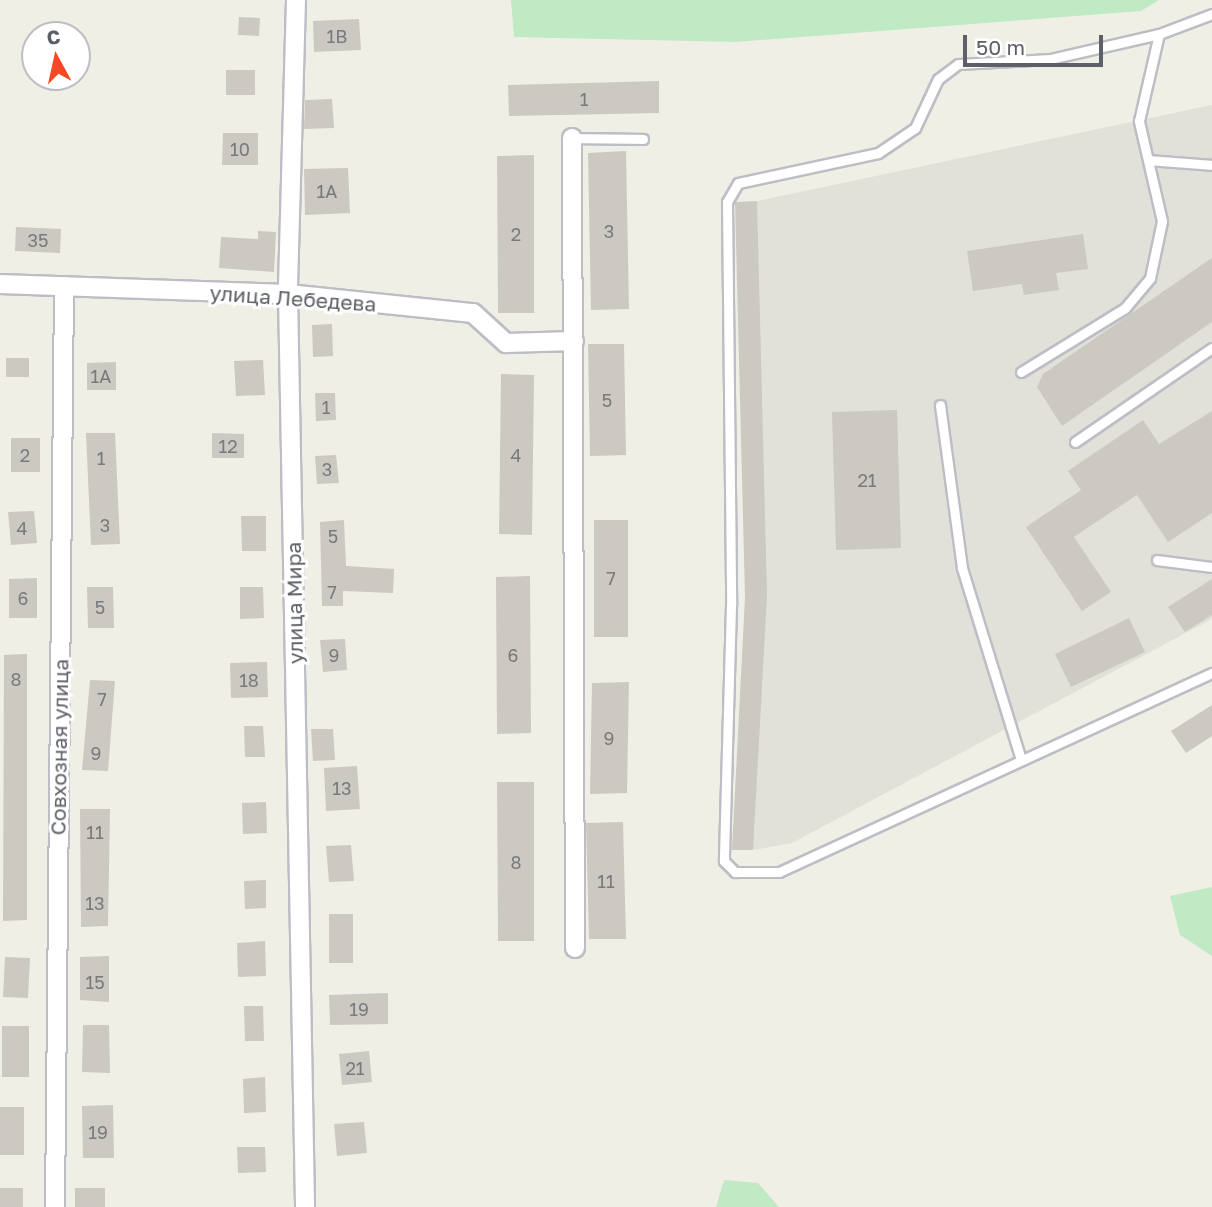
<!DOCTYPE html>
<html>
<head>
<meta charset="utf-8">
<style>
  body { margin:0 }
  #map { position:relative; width:1212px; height:1207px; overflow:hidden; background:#f0efe5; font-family:"Golos Text",sans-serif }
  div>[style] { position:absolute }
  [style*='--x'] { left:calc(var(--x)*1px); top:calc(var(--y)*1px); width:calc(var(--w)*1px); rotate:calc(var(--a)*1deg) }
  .industrial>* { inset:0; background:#e1e0d9 }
  .green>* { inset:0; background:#c0eac4 }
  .building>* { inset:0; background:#cbc9c2 }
  .roads { filter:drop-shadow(2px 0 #bdbec5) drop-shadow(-2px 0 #bdbec5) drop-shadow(0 2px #bdbec5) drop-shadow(0 -2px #bdbec5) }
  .lane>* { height:9px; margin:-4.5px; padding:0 4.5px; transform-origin:4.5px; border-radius:4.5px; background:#fff }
  .street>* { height:18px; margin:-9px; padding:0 9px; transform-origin:9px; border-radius:9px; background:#fff }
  span { translate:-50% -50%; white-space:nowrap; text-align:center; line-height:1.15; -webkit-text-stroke:6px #fff; paint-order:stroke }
  .number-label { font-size:18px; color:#787a7e }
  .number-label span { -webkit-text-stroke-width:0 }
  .street-label { font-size:21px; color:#5d6067 }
  .north { position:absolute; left:21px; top:21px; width:70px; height:70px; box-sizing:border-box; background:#fff; border:2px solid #bebfc2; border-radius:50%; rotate:352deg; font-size:19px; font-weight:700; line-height:28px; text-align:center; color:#5d6067 }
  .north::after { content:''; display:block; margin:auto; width:24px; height:32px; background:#f74825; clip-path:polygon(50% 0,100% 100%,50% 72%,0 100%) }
  .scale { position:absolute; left:963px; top:35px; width:140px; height:32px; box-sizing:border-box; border:4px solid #5d6067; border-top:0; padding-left:9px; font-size:21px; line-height:24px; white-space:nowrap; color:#5d6067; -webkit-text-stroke:5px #fff; paint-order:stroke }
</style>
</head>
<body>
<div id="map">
  <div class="industrial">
    <div style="clip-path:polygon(1212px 105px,1212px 619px,792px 843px,753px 850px,757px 201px)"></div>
  </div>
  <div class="green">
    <div style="clip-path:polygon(511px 0,1159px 0,1141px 11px,736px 42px,514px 37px)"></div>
    <div style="clip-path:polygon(1212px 887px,1212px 956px,1180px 935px,1170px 896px)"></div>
    <div style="clip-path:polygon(724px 1180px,758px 1183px,779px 1207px,716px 1207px)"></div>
  </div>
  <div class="building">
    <div style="clip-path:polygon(239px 17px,260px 18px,259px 36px,238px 35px)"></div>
    <div style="clip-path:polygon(359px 19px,361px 50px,314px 52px,313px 21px)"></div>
    <div style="clip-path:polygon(226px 70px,255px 70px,255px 95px,226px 95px)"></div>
    <div style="clip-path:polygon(659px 81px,659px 113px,509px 116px,508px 85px)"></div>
    <div style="clip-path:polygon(332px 99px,334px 128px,304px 129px,305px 100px)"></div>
    <div style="clip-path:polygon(223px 133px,258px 133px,258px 165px,222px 165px)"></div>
    <div style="clip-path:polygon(626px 151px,629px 309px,591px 310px,588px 153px)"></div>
    <div style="clip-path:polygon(534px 155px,534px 313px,498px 313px,497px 156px)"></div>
    <div style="clip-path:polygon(348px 168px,350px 213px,305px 215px,304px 169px)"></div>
    <div style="clip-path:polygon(757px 201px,767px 596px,753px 850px,732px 850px,745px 597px,735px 202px)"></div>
    <div style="clip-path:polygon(16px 227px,61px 229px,60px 253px,15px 251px)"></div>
    <div style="clip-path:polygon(258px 231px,276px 232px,274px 272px,219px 268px,221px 237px,258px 239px)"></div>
    <div style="clip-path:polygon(1083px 234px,1088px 269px,1056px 273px,1059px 290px,1024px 295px,1022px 284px,973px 291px,967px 251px)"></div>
    <div style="clip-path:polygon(1212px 258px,1212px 322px,1062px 426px,1037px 387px,1043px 374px)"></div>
    <div style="clip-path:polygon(332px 324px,333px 356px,313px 357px,312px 325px)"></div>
    <div style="clip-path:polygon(588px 344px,624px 344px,626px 455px,590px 456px)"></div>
    <div style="clip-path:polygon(6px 358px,29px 358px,29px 377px,6px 377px)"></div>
    <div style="clip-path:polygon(263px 360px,265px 395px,236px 396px,234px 361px)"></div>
    <div style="clip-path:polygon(116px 362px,116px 390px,87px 390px,87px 363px)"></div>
    <div style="clip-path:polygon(501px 374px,534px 375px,532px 535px,499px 534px)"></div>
    <div style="clip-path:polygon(315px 393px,335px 393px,336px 420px,316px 421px)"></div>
    <div style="clip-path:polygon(897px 410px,901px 548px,836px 550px,832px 412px)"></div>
    <div style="clip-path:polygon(1212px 411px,1212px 513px,1168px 542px,1137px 495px,1074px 537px,1111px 592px,1082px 611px,1026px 527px,1081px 490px,1068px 471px,1143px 420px,1159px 444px)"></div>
    <div style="clip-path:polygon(86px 433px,115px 433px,120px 544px,91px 545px)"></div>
    <div style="clip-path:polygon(212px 433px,244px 434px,244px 458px,212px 458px)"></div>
    <div style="clip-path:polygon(11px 438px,40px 438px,40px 472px,11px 472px)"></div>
    <div style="clip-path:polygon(336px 455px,339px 483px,317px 484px,315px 456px)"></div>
    <div style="clip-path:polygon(34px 511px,37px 543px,11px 545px,8px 512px)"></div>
    <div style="clip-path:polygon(241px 516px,266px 516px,266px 551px,242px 551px)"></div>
    <div style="clip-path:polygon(344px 520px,346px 566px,394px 569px,393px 593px,343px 591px,343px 606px,322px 606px,320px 522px)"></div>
    <div style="clip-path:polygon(594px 520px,628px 520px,628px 637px,594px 637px)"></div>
    <div style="clip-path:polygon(530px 576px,531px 733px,497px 734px,496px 577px)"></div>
    <div style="clip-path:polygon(37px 578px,37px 618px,9px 618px,9px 579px)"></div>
    <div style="clip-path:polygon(1212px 579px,1212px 615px,1185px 632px,1168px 607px)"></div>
    <div style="clip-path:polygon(87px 587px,113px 587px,114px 628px,88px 628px)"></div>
    <div style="clip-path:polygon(240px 587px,263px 587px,264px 618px,240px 619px)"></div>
    <div style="clip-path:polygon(1129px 618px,1145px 652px,1071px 687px,1055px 654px)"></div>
    <div style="clip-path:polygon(345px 639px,347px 670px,323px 672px,320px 640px)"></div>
    <div style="clip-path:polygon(27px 654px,27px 920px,3px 921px,4px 655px)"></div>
    <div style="clip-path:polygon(267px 662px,268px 697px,231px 698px,230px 663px)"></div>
    <div style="clip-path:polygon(90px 680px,115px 681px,108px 771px,82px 770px)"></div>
    <div style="clip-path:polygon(629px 682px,627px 793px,590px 794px,592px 683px)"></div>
    <div style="clip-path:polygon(1212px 705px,1212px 736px,1186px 753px,1171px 731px)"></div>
    <div style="clip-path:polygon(244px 726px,263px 726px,265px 757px,245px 757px)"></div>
    <div style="clip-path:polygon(311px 729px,333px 729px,335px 760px,313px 761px)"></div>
    <div style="clip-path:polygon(357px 766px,360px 809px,326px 811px,324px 768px)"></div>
    <div style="clip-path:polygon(497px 782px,534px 782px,534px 941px,498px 941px)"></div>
    <div style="clip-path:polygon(266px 802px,267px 833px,243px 834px,242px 803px)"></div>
    <div style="clip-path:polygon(80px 809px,110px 809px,108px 926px,81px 927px)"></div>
    <div style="clip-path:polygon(623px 822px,626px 939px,589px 939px,586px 823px)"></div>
    <div style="clip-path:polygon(351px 845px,354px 881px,329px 882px,326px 846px)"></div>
    <div style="clip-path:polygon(266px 880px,266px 908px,245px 909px,244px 881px)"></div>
    <div style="clip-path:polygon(329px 914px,353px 914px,353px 963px,329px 963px)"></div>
    <div style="clip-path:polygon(265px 941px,266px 976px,238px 977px,237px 943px)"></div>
    <div style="clip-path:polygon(109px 956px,109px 1002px,80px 1000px,80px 957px)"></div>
    <div style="clip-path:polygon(5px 957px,30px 958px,28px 998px,3px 997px)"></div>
    <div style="clip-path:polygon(388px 993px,388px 1024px,330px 1025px,329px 995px)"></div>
    <div style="clip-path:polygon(244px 1006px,263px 1006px,264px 1041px,245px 1041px)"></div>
    <div style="clip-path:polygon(83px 1025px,109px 1025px,110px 1073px,82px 1072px)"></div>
    <div style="clip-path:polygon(2px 1026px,29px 1026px,29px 1077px,2px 1077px)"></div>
    <div style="clip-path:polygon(369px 1051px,372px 1082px,342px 1085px,339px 1054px)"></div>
    <div style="clip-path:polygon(265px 1077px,266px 1112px,244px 1113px,243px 1079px)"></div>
    <div style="clip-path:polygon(113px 1105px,114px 1158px,83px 1158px,82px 1106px)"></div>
    <div style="clip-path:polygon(0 1107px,24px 1107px,24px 1155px,0 1155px)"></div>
    <div style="clip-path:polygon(364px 1122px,367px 1153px,337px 1156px,334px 1124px)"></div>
    <div style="clip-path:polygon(237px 1147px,265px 1147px,266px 1172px,238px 1173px)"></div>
    <div style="clip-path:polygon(0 1188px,23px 1188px,23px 1207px,0 1207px)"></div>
    <div style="clip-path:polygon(75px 1188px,105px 1188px,105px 1207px,75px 1207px)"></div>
  </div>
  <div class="roads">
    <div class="lane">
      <div style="--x:1212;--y:14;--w:57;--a:159.3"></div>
      <div style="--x:1159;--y:34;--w:111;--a:167"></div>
      <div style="--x:1051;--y:59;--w:93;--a:176.9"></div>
      <div style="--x:958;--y:64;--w:25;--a:143"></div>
      <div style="--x:938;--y:79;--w:54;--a:115.1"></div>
      <div style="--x:915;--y:128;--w:45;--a:146"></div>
      <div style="--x:878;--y:153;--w:143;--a:167.9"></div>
      <div style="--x:738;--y:183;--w:22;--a:120"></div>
      <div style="--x:727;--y:202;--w:403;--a:89.4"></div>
      <div style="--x:731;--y:605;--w:256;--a:91.6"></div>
      <div style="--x:724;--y:861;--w:16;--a:45"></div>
      <div style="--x:735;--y:872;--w:44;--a:0"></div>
      <div style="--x:779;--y:872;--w:477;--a:-24.7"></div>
      <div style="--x:572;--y:138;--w:71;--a:0.8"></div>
      <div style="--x:1149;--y:160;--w:63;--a:4.5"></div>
      <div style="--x:1021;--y:372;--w:122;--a:-31.6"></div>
      <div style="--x:1125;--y:308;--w:39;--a:-50"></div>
      <div style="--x:1150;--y:278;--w:58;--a:-78.1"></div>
      <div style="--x:1162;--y:221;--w:103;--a:-103"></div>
      <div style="--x:1139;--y:121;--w:89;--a:-77.1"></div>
      <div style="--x:940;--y:405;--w:164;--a:82.3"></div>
      <div style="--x:962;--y:568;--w:201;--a:72.9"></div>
      <div style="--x:1075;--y:442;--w:166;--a:-34.5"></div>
      <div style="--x:1157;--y:560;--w:55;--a:7.3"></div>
    </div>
    <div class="street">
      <div style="--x:296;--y:0;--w:294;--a:91.6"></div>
      <div style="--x:288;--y:294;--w:913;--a:88.93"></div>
      <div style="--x:572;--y:138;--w:810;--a:89.79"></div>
      <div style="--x:0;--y:284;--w:288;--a:2"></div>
      <div style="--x:288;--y:294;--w:186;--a:5.9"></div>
      <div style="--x:473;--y:313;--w:45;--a:42.3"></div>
      <div style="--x:506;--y:343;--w:68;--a:-1.7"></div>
      <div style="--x:55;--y:1207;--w:921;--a:-89.44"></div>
    </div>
  </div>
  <div class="number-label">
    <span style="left:337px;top:36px">1В</span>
    <span style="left:584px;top:99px">1</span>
    <span style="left:240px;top:149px">10</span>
    <span style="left:327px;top:191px">1А</span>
    <span style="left:609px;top:231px">3</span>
    <span style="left:516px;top:234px">2</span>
    <span style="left:38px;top:240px">35</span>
    <span style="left:101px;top:376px">1А</span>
    <span style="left:607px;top:400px">5</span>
    <span style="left:326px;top:407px">1</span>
    <span style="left:228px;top:446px">12</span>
    <span style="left:25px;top:455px">2</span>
    <span style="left:516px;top:455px">4</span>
    <span style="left:101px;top:458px">1</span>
    <span style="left:327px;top:469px">3</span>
    <span style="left:867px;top:480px">21</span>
    <span style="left:105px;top:525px">3</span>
    <span style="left:22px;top:528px">4</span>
    <span style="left:333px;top:536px">5</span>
    <span style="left:611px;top:578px">7</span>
    <span style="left:332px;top:592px">7</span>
    <span style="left:23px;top:598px">6</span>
    <span style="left:100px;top:607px">5</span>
    <span style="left:334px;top:655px">9</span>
    <span style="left:513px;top:655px">6</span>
    <span style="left:16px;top:679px">8</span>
    <span style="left:249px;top:680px">18</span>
    <span style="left:102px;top:699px">7</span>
    <span style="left:609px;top:738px">9</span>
    <span style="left:96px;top:753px">9</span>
    <span style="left:342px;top:788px">13</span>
    <span style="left:95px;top:832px">11</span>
    <span style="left:516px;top:862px">8</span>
    <span style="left:606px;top:881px">11</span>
    <span style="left:95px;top:903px">13</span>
    <span style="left:95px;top:982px">15</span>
    <span style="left:359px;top:1009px">19</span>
    <span style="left:355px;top:1068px">21</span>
    <span style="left:98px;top:1132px">19</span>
  </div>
  <div class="street-label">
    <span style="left:293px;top:298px;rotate:4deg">улица Лебедева</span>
    <span style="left:294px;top:603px;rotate:-91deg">улица Мира</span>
    <span style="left:59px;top:747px;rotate:-89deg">Совхозная улица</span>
  </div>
  <div class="north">С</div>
  <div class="scale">50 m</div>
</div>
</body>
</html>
